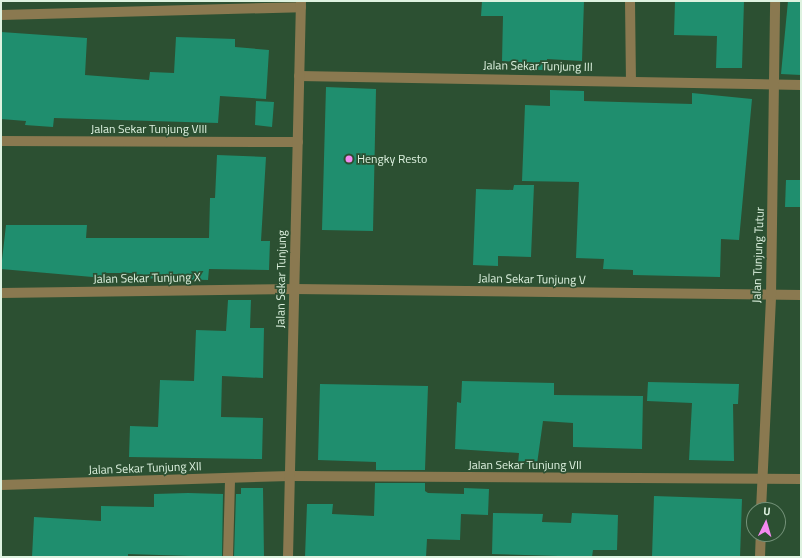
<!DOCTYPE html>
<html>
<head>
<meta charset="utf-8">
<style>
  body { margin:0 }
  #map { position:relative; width:802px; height:558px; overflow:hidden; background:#2c5032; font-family:"Titillium Web",sans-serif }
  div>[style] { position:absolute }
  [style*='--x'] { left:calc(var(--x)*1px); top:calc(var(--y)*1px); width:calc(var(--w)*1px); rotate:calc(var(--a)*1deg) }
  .building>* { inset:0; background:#1f8e6e }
  .minor>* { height:10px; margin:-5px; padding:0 5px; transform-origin:5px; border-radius:5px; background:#8a7950 }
  .dots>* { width:11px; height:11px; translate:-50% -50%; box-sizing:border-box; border:2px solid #2c5032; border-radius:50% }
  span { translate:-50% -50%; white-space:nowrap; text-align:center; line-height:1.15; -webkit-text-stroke:3.5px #2c5032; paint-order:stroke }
  .street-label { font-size:12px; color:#def2e0 }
  .poi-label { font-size:12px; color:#def2e0 }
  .left { translate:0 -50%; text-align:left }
  .frame { position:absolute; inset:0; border:2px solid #def2e0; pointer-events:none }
  .north { position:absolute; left:746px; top:502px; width:40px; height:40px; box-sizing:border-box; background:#2c5032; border:1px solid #739178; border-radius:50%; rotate:5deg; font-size:11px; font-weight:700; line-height:16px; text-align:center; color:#def2e0 }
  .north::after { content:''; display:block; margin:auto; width:14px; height:18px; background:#f489f0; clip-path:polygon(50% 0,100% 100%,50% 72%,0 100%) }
</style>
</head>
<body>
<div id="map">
  <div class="building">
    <div style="clip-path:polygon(482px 1px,584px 1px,582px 61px,547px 59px,547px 70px,521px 70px,521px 62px,502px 61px,503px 16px,481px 16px)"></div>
    <div style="clip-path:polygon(675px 1px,744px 1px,742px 68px,716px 68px,717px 36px,674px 35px)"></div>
    <div style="clip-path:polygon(788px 1px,801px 1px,801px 75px,781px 74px)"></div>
    <div style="clip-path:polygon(1px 32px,87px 38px,85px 75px,149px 80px,150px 72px,174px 73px,176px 37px,235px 39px,235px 47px,269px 50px,266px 99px,220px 96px,218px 123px,54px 118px,53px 127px,25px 125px,26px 121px,1px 119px)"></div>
    <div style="clip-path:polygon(326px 87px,376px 89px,373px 231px,322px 230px)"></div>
    <div style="clip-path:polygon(550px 90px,584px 91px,584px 101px,692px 104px,692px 93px,752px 99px,739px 240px,721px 239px,720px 277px,633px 275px,633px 270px,603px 269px,604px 259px,576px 258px,579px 182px,522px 181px,525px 105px,550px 106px)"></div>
    <div style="clip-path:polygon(256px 101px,274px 102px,272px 127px,255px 125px)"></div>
    <div style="clip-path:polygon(217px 155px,266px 157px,261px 241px,270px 241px,269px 270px,209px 269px,208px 280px,133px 278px,133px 273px,104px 273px,104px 278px,1px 269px,6px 225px,87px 225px,86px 238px,209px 238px,210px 198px,215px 198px)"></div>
    <div style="clip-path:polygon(786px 180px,801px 180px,801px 207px,785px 207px)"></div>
    <div style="clip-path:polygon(514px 185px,534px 185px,531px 257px,498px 256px,498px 266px,473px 265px,476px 189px,513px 190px)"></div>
    <div style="clip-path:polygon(228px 300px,251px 300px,250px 328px,264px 328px,263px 378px,222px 376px,221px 417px,263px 418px,262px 459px,129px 457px,130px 426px,158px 427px,160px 380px,194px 381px,196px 330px,226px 331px)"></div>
    <div style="clip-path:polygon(462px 381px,554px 383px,554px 395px,643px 396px,642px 449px,573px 447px,573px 423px,543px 421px,537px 464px,518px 464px,519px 453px,455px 449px,457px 402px,461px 403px)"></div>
    <div style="clip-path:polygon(648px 382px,739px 384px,738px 404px,733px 404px,734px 461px,689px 460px,692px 403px,647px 401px)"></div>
    <div style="clip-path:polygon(320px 384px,428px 386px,425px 470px,376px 470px,376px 462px,318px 460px)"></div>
    <div style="clip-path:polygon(375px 483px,425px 483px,425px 491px,428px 493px,464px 494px,464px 488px,489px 489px,488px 515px,461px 514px,460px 540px,427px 539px,426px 557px,305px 557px,307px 504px,333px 504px,332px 514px,374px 516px)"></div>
    <div style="clip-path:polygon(241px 488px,263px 488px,264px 557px,234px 557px,236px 494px,241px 494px)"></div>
    <div style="clip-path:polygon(188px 493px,223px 494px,222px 557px,128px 554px,128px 557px,32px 557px,34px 517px,101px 521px,101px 506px,154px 507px,154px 494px)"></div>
    <div style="clip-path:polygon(654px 496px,742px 499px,740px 557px,652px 557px)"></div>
    <div style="clip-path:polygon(493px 513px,543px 514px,542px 522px,571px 523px,572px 513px,618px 515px,617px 550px,593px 550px,592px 557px,492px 554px)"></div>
  </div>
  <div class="minor">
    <div style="--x:630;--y:1;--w:80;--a:89.3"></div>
    <div style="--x:1;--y:15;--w:300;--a:-1.5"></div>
    <div style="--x:299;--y:76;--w:502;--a:1.03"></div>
    <div style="--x:1;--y:141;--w:297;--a:0.2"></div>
    <div style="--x:1;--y:293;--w:293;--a:-0.8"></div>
    <div style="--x:294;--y:289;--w:507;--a:0.68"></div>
    <div style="--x:1;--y:485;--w:289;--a:-1.8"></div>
    <div style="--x:290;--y:476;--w:511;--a:0.34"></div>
    <div style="--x:761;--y:510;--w:214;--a:-87.3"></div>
    <div style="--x:771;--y:296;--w:295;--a:-89.2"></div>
    <div style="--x:228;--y:557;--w:78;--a:-88.5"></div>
    <div style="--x:288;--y:557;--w:556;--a:-88.66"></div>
    <div style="--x:760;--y:557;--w:23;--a:-88"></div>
  </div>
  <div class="dots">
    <div style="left:349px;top:159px;background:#f489f0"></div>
  </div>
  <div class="street-label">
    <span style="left:538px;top:66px;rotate:1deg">Jalan Sekar Tunjung III</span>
    <span style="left:149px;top:129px">Jalan Sekar Tunjung VIII</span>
    <span style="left:758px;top:255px;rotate:-88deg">Jalan Tunjung Tutur</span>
    <span style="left:147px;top:278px;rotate:-1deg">Jalan Sekar Tunjung X</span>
    <span style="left:281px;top:279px;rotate:-89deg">Jalan Sekar Tunjung</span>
    <span style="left:532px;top:279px;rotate:1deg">Jalan Sekar Tunjung V</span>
    <span style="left:525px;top:465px">Jalan Sekar Tunjung VII</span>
    <span style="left:145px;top:468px;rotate:-2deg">Jalan Sekar Tunjung XII</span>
  </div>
  <div class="poi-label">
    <span class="left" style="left:357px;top:159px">Hengky Resto</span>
  </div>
  <div class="frame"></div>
  <div class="north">U</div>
</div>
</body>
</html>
